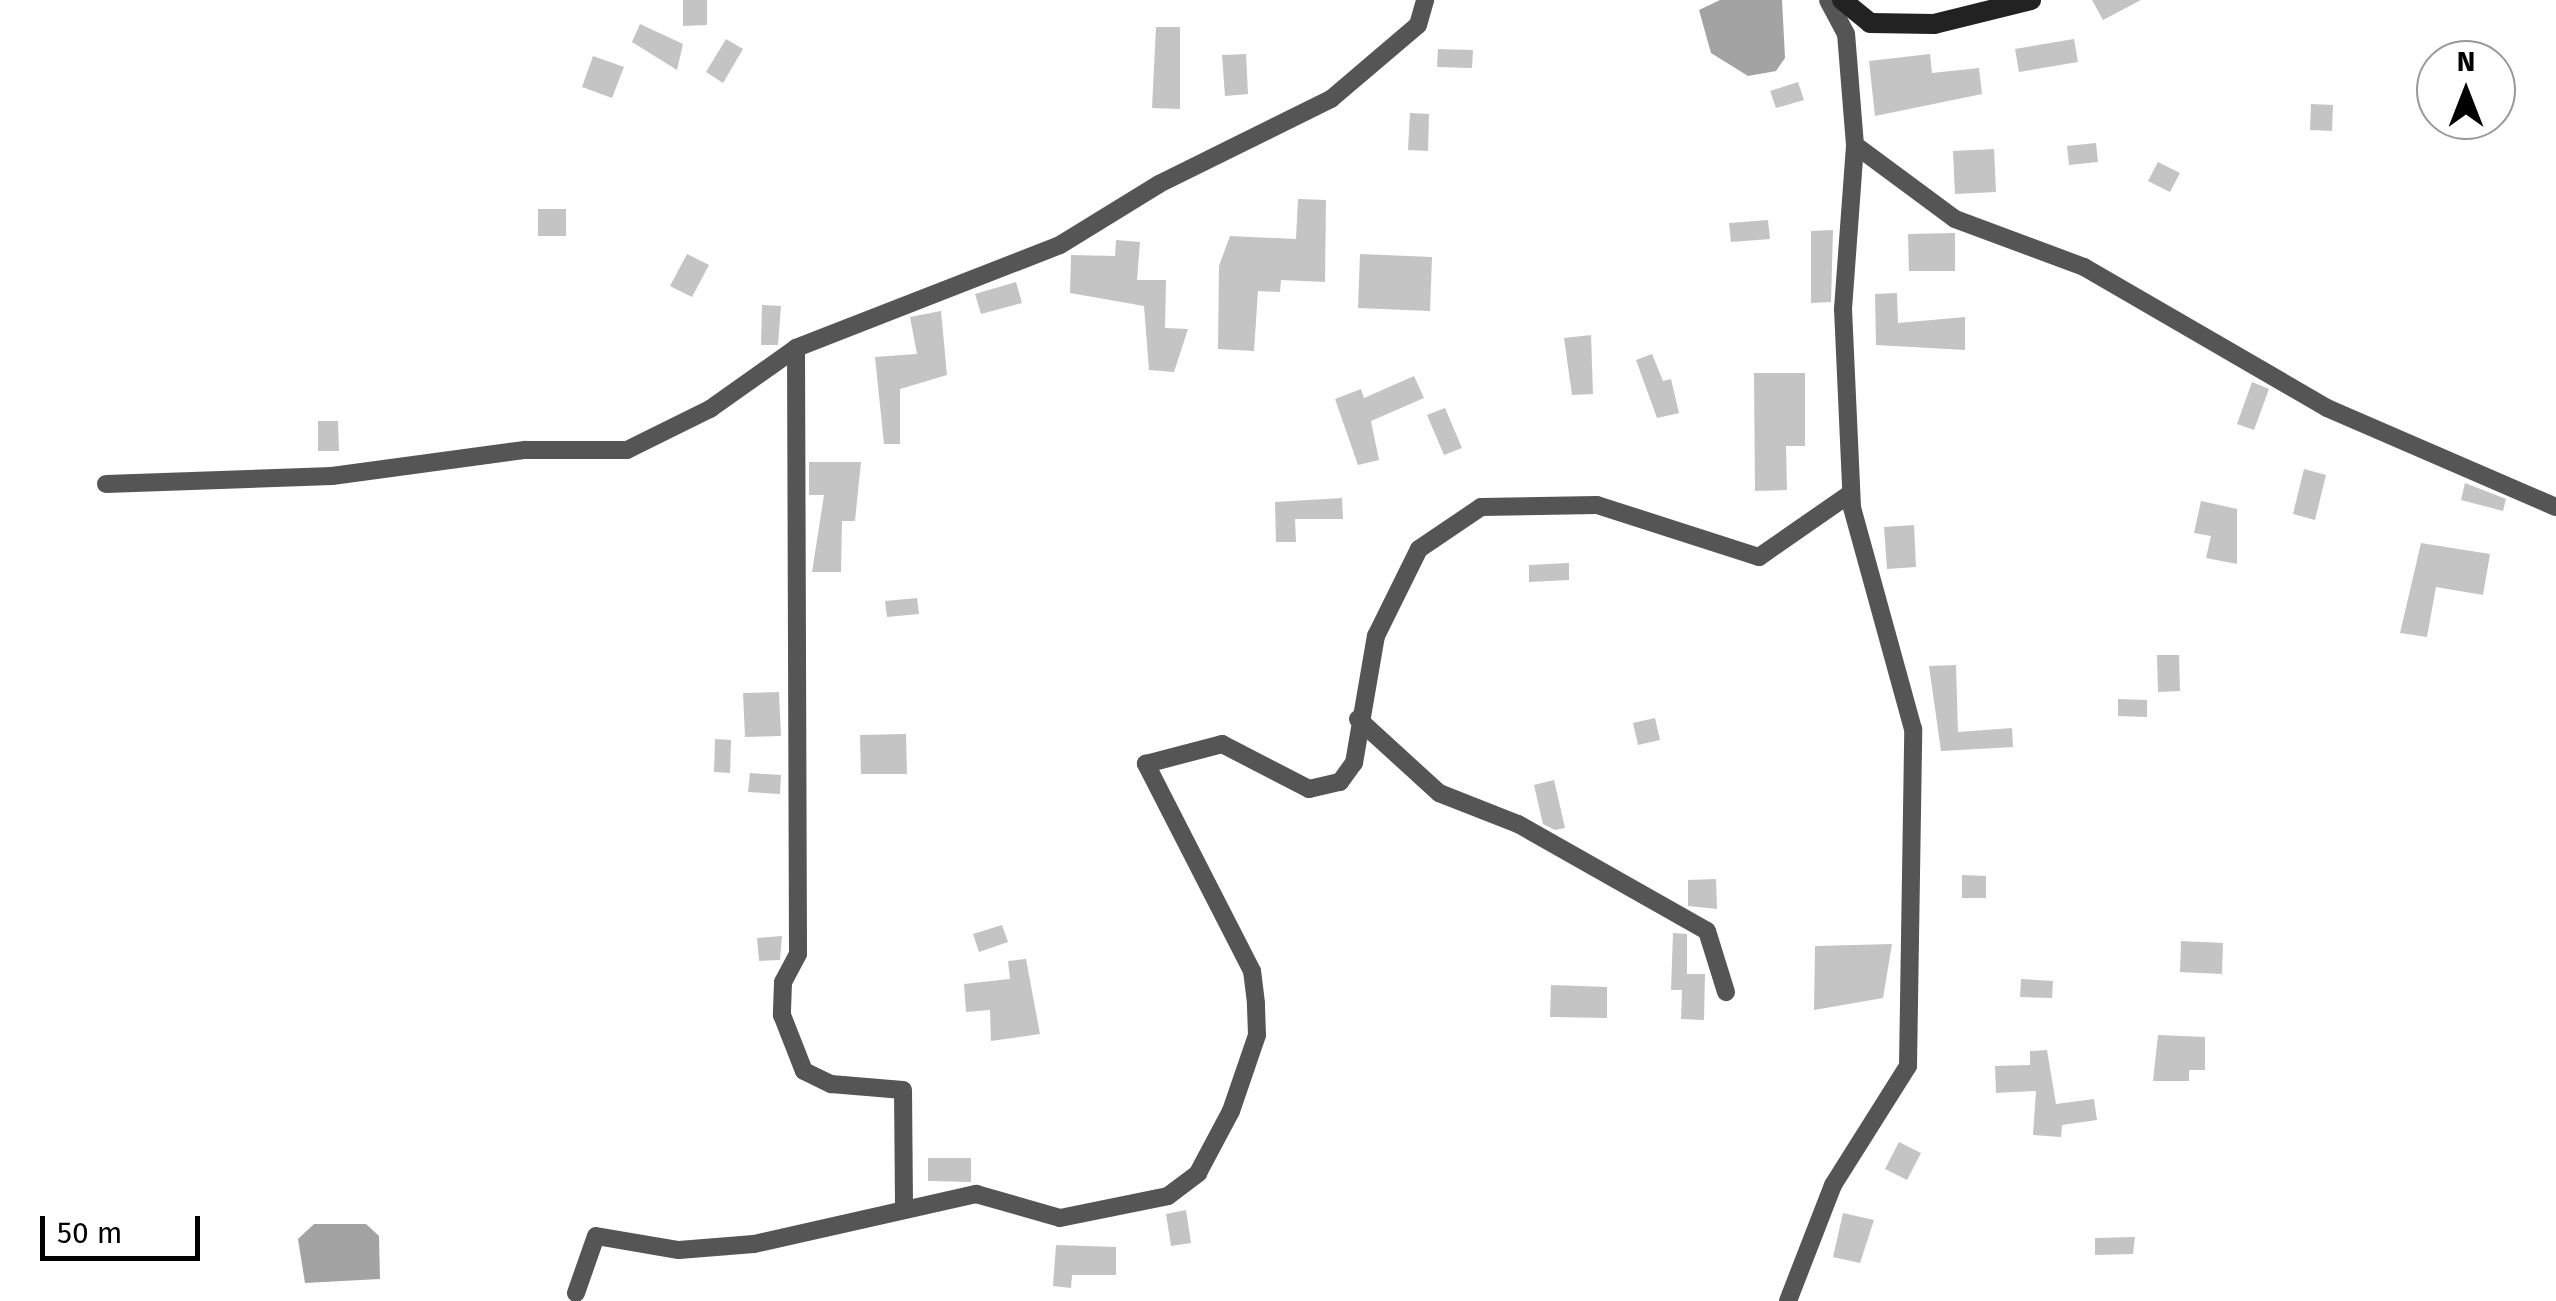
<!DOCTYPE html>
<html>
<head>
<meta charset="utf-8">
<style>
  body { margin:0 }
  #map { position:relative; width:2556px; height:1301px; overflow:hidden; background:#fff; font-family:"Fira Sans",sans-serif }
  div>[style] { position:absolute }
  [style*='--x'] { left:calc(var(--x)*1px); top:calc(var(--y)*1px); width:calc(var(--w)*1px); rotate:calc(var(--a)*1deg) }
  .water>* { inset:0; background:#a3a3a3 }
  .building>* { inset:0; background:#c4c4c4 }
  .street>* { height:18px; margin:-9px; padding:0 9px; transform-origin:9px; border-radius:9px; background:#555 }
  .secondary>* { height:20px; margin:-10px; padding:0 10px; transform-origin:10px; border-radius:10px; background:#222 }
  span { translate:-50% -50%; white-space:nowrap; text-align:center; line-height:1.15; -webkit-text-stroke:10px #fff; paint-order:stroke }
  .north { position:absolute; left:2416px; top:40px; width:100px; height:100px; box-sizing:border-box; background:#fff; border:2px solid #999; border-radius:50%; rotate:0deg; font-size:28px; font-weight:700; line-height:40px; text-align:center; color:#000 }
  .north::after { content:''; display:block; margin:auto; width:35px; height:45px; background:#000; clip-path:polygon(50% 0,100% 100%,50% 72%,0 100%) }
  .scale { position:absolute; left:40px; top:1216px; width:160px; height:45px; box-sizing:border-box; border:5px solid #000; border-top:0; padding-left:12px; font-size:30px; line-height:35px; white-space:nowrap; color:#000; -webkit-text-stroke:8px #fff; paint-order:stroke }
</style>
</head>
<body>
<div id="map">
  <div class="water">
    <div style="clip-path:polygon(1720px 0,1782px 0,1785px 58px,1776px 71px,1748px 76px,1711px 53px,1699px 10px)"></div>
    <div style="clip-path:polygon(314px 1224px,366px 1224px,379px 1236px,380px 1279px,305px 1283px,298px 1239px)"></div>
  </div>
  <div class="building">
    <div style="clip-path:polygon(683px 0,707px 0,707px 25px,683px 26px)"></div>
    <div style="clip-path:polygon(2092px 0,2141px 0,2103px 20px)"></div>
    <div style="clip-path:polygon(640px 24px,683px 44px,677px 70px,632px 42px)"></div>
    <div style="clip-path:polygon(1156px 27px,1180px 27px,1180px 109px,1152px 108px)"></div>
    <div style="clip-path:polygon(726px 39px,743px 49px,723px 83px,706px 72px)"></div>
    <div style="clip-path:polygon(2074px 39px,2078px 62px,2019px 72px,2015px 49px)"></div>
    <div style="clip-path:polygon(1438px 49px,1473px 50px,1472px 68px,1437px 67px)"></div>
    <div style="clip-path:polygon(1246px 54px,1248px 94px,1225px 96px,1222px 55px)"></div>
    <div style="clip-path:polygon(1930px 54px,1932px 73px,1979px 68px,1982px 94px,1875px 116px,1869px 61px)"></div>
    <div style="clip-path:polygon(593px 56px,624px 67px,612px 98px,582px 87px)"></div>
    <div style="clip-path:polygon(1798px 82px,1804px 100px,1776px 108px,1770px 91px)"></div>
    <div style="clip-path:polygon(2311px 104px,2333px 105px,2332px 131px,2310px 130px)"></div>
    <div style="clip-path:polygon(1410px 113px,1429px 114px,1428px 151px,1408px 150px)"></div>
    <div style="clip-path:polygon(2096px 143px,2098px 162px,2069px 165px,2067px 146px)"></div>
    <div style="clip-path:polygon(1994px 149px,1996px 192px,1955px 194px,1953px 151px)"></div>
    <div style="clip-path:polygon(2158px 162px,2180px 173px,2170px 192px,2148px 181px)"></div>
    <div style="clip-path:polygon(1298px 199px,1326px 200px,1325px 282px,1281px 280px,1280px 292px,1258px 291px,1254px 351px,1218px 349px,1219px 266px,1230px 236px,1296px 239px)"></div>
    <div style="clip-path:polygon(538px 209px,566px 209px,566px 236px,538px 236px)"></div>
    <div style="clip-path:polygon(1768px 220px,1770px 239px,1731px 242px,1729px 223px)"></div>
    <div style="clip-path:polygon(1833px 230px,1831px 302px,1811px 303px,1811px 231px)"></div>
    <div style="clip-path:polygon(1955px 233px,1955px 271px,1909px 271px,1908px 234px)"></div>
    <div style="clip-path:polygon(1116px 240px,1140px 242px,1137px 280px,1166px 280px,1165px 328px,1188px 329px,1174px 372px,1149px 370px,1144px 306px,1070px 293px,1071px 255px,1115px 256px)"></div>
    <div style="clip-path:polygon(687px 254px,709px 265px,692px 297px,670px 286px)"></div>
    <div style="clip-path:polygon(1360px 254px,1432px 257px,1430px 311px,1358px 308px)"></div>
    <div style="clip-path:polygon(1016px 282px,1022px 303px,981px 314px,975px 294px)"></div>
    <div style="clip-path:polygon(1897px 293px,1898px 323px,1965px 317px,1965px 350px,1876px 345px,1875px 294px)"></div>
    <div style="clip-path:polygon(762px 305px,781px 306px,778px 345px,761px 345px)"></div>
    <div style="clip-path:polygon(941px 311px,947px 375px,900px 389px,900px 444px,884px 444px,875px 357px,917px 354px,910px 317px)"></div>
    <div style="clip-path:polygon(1591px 335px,1593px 394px,1572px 395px,1564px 338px)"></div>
    <div style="clip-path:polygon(1652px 354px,1663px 381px,1671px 379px,1679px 413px,1657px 418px,1636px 360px)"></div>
    <div style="clip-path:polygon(1754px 373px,1805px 373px,1805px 446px,1786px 446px,1787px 490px,1755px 491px)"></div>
    <div style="clip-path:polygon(1414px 376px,1424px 398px,1371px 421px,1379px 460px,1358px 465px,1335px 399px,1361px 389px,1364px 398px)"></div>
    <div style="clip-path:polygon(2252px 382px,2269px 389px,2254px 430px,2237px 424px)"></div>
    <div style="clip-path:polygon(1445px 408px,1462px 448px,1444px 455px,1427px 415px)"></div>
    <div style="clip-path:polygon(318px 421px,338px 421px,339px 451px,318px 451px)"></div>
    <div style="clip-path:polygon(809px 462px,861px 462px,855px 521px,842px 521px,841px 572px,812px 572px,824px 495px,809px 495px)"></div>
    <div style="clip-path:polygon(2304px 469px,2326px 475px,2315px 520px,2293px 514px)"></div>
    <div style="clip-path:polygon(2465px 483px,2506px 499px,2503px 511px,2461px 500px)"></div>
    <div style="clip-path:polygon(1342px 498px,1343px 519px,1295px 519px,1296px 542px,1276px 542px,1275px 502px)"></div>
    <div style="clip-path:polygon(2201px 501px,2237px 509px,2237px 564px,2206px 558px,2211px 536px,2194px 533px)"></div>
    <div style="clip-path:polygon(1914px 525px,1916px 567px,1887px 569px,1884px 527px)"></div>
    <div style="clip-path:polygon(2421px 543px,2490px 554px,2483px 595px,2436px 587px,2427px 637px,2400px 633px)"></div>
    <div style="clip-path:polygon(1569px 563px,1569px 580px,1529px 582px,1529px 565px)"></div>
    <div style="clip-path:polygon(917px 598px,919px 614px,887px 617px,885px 601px)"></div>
    <div style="clip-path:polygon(2157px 655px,2179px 655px,2180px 691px,2158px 692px)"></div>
    <div style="clip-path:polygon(1956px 665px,1958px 732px,2012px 728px,2013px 747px,1941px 751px,1929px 666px)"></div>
    <div style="clip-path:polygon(779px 692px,781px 736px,745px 737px,743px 693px)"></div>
    <div style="clip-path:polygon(2118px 699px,2147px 700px,2147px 717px,2118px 716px)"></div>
    <div style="clip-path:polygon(1655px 718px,1660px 740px,1638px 745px,1633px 723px)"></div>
    <div style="clip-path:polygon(906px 734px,907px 774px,861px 774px,860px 735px)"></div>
    <div style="clip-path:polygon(715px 739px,731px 740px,730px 773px,714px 772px)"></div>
    <div style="clip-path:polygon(750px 773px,781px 775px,780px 794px,748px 792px)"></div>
    <div style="clip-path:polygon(1554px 780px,1565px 828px,1555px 830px,1543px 824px,1534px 785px)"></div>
    <div style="clip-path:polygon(1962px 875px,1986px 876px,1986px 898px,1962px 898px)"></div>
    <div style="clip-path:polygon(1716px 879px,1717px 909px,1688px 906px,1688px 880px)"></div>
    <div style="clip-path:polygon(1002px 925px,1008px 942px,979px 952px,973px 934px)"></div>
    <div style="clip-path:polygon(1673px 933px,1687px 934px,1687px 974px,1705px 974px,1704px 1020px,1681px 1019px,1682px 990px,1671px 990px)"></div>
    <div style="clip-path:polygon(782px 936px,780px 960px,759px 961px,757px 938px)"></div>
    <div style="clip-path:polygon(2181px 941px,2223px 943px,2222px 974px,2180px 972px)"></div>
    <div style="clip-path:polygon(1892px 944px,1883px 998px,1814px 1010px,1815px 946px)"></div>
    <div style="clip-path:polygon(1026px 959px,1040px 1034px,991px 1041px,990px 1010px,966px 1012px,964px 984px,1010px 979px,1008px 961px)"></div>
    <div style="clip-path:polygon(2021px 979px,2053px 981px,2052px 998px,2020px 997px)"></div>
    <div style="clip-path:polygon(1551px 985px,1607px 987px,1607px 1018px,1550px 1017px)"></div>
    <div style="clip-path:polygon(2158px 1035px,2205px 1037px,2205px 1070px,2189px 1070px,2189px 1081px,2153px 1081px)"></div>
    <div style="clip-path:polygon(2047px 1050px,2056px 1104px,2094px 1099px,2097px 1120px,2062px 1125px,2061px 1137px,2033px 1135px,2036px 1091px,1996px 1093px,1995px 1066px,2030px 1065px,2030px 1051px)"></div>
    <div style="clip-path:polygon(1899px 1142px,1921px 1153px,1907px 1180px,1885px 1169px)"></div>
    <div style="clip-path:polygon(928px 1158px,971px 1158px,971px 1182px,928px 1181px)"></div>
    <div style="clip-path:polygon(1186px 1210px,1191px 1243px,1171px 1246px,1166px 1214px)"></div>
    <div style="clip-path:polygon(1843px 1213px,1874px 1220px,1860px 1263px,1833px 1257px)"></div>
    <div style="clip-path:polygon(2135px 1237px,2133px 1254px,2095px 1255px,2095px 1238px)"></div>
    <div style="clip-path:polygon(1056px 1245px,1116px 1247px,1116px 1275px,1072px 1275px,1071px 1288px,1053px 1286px)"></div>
  </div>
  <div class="street">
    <div style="--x:1855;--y:145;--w:124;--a:36.5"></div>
    <div style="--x:1955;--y:219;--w:138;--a:20.4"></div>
    <div style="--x:2084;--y:267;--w:281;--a:30.1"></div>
    <div style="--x:2327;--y:408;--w:249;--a:23.4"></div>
    <div style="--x:796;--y:348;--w:606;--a:89.81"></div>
    <div style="--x:798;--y:954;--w:32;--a:118"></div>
    <div style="--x:783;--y:982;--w:33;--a:92"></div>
    <div style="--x:782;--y:1015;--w:60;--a:68.6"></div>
    <div style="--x:804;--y:1071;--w:30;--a:26"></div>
    <div style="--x:831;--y:1084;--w:72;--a:4.8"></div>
    <div style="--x:903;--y:1090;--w:120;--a:89.5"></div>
    <div style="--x:106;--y:484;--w:226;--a:-2"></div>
    <div style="--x:332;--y:476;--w:195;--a:-7.7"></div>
    <div style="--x:525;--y:450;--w:102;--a:0"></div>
    <div style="--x:627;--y:450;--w:93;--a:-26.3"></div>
    <div style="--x:710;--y:409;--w:105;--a:-35.3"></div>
    <div style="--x:796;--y:348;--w:283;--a:-21.3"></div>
    <div style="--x:1060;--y:245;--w:116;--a:-31.6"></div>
    <div style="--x:1159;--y:184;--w:192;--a:-26.3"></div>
    <div style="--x:1331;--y:99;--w:114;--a:-40.4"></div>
    <div style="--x:1418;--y:25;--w:26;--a:-74"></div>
    <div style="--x:1358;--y:719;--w:110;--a:42.4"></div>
    <div style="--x:1439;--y:793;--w:85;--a:21.4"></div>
    <div style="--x:1518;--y:824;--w:217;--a:29.5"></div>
    <div style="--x:1707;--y:931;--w:64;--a:72.7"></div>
    <div style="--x:576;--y:1293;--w:60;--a:-70.7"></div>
    <div style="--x:596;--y:1236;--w:84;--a:9.6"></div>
    <div style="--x:679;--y:1250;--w:75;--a:-4.6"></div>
    <div style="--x:754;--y:1244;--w:228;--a:-12.7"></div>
    <div style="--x:976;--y:1194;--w:87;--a:15.9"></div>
    <div style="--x:1060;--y:1218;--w:110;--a:-11.5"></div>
    <div style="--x:1168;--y:1196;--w:38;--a:-37"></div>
    <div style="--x:1198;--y:1173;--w:70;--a:-62"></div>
    <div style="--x:1231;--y:1111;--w:80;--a:-71.1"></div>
    <div style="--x:1257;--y:1035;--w:32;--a:-92"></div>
    <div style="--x:1256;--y:1003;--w:32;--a:-97"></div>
    <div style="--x:1252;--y:971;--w:233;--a:-117.1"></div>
    <div style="--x:1146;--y:764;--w:79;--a:-14.7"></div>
    <div style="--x:1222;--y:744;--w:98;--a:27.3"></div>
    <div style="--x:1309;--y:789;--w:32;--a:-13"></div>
    <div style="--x:1340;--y:782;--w:24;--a:-54"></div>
    <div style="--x:1354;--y:763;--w:129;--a:-80.2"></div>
    <div style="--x:1376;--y:636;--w:97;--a:-63.7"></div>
    <div style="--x:1419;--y:549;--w:75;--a:-34.1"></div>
    <div style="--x:1481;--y:507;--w:116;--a:-1"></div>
    <div style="--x:1597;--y:505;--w:170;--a:17.8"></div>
    <div style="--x:1759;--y:557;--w:112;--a:-34.8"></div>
    <div style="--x:1788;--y:1301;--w:124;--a:-68.8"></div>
    <div style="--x:1833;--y:1185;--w:141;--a:-57.8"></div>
    <div style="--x:1908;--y:1066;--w:337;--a:-89.1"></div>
    <div style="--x:1913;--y:729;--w:230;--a:-105.4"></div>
    <div style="--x:1852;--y:507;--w:198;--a:-92.6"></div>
    <div style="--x:1843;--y:309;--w:164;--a:-85.8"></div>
    <div style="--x:1855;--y:145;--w:111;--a:-94.6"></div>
    <div style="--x:1846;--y:34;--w:38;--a:-118"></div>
  </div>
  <div class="secondary">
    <div style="--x:1842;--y:0;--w:36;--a:39"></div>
    <div style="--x:1870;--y:23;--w:64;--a:0.9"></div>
    <div style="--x:1934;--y:24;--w:100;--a:-13.9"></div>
  </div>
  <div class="north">N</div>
  <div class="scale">50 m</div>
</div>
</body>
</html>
